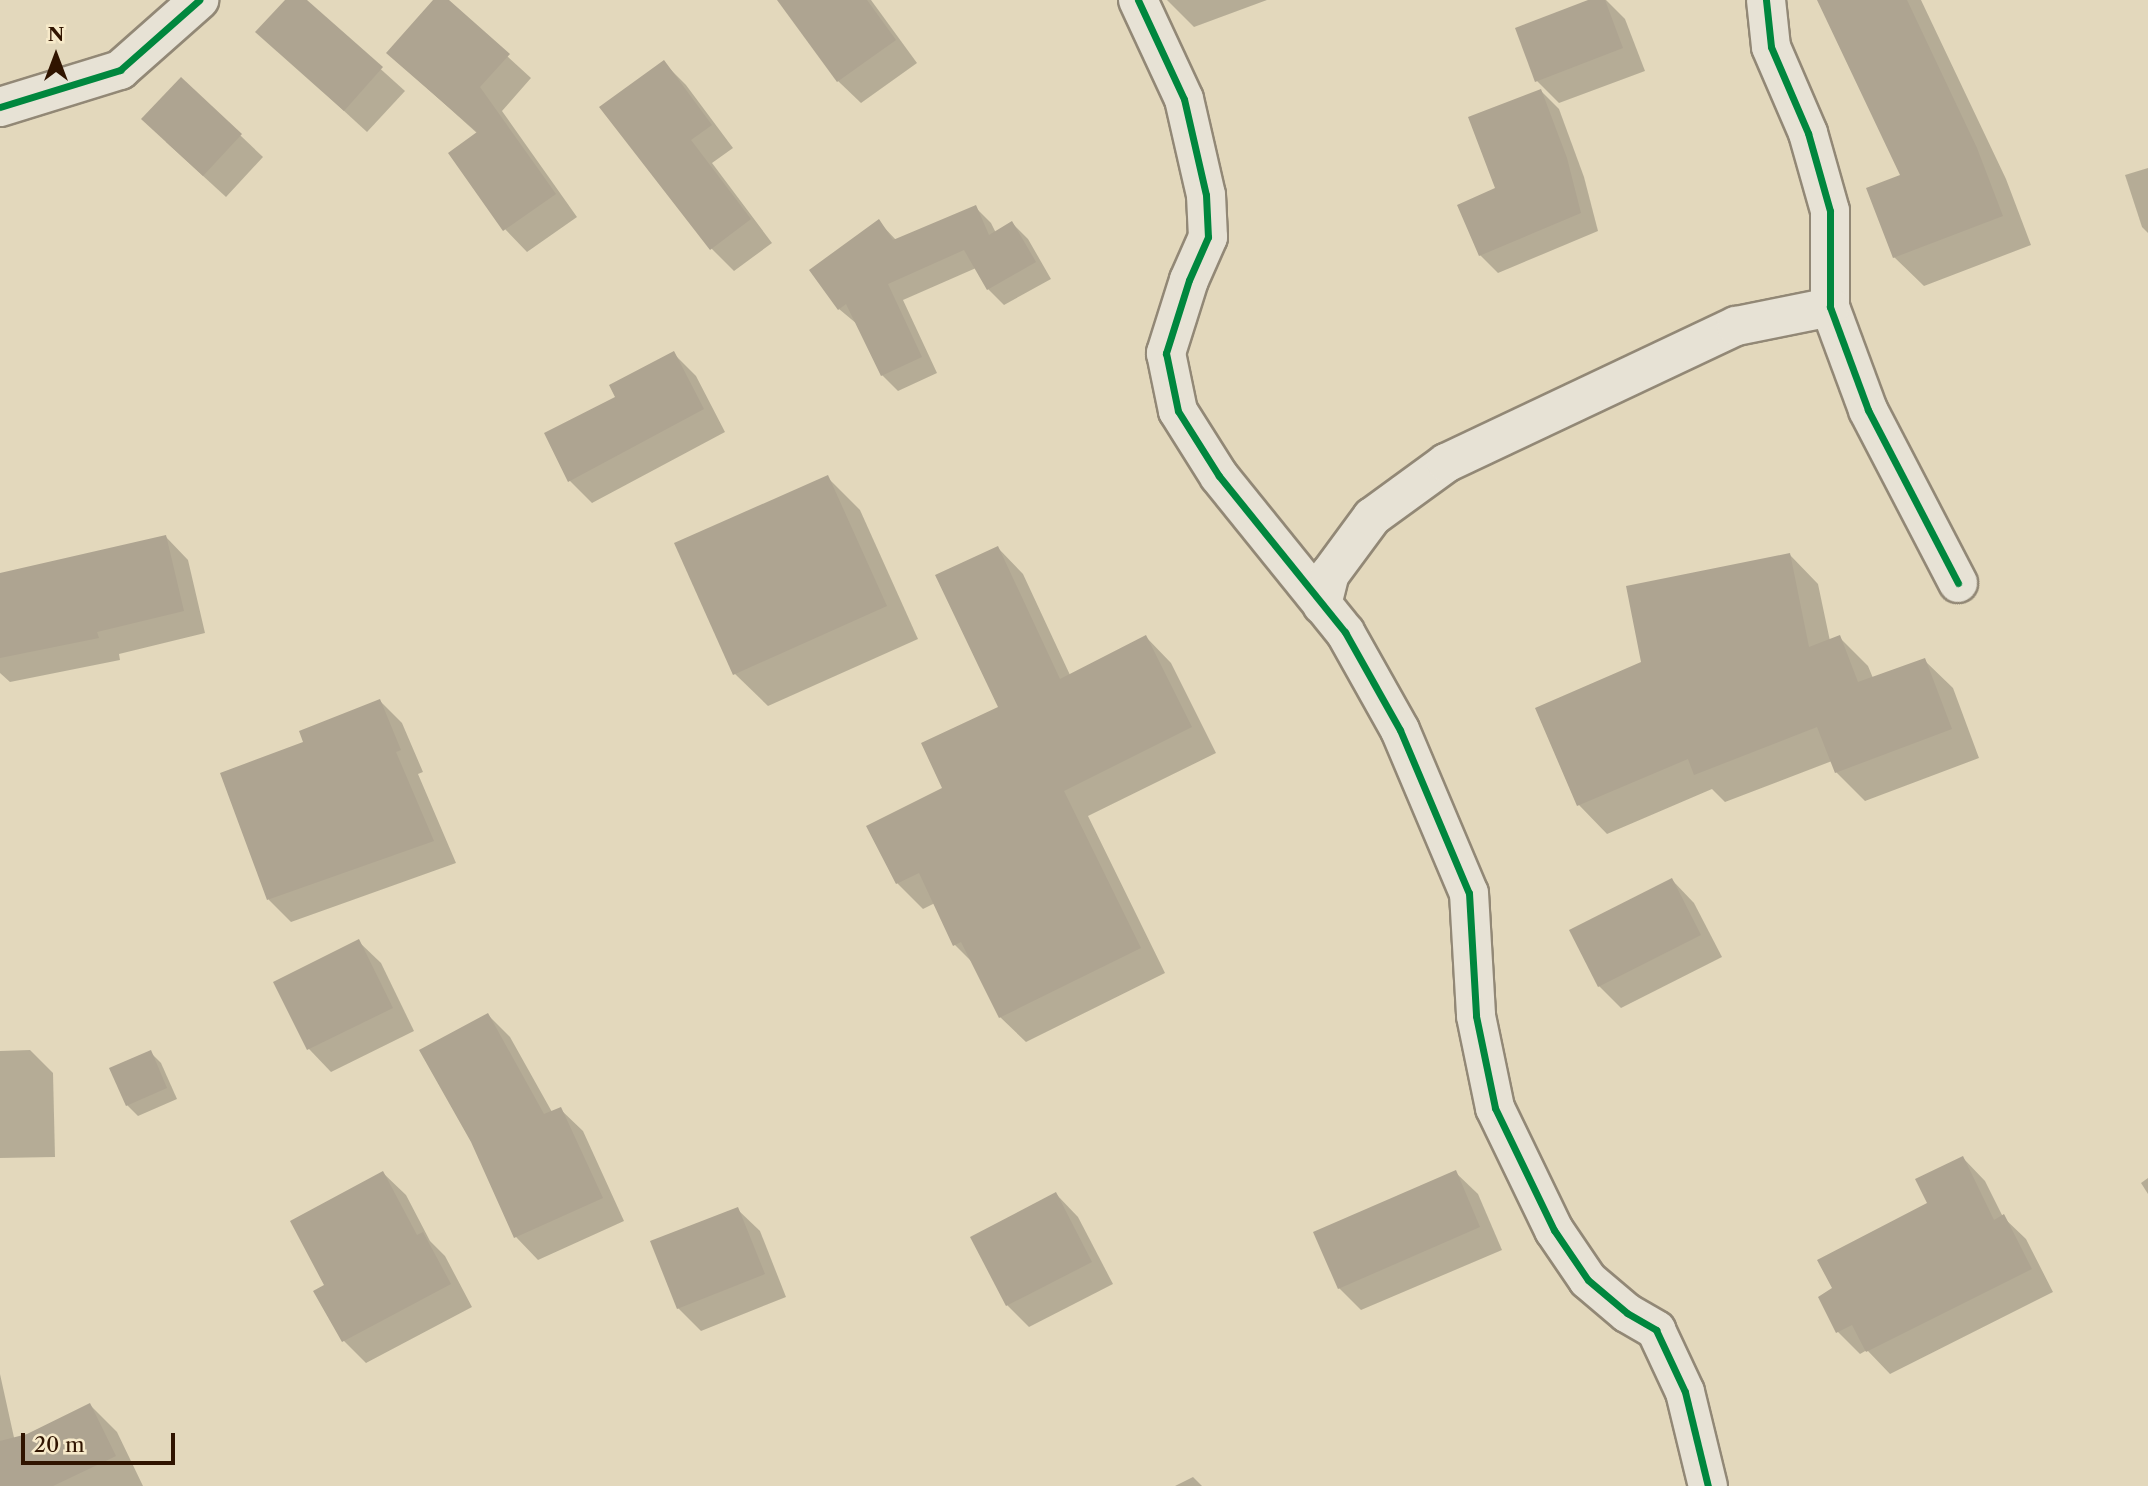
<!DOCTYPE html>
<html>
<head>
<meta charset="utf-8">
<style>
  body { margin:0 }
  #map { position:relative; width:2148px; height:1486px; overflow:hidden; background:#e3d8bc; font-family:"Libre Caslon Text",serif }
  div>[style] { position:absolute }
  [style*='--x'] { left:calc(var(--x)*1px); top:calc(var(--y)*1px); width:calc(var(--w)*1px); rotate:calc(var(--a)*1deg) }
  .shadow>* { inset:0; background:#0003 }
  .building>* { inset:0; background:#aea491 }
  .roads { filter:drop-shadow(2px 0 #928876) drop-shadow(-2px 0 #928876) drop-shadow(0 2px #928876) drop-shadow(0 -2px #928876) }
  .minor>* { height:38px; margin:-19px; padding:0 19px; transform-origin:19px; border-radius:19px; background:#e7e2d5 }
  .cycleway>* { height:7px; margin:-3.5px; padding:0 3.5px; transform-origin:3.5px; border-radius:3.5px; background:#00873e }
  span { translate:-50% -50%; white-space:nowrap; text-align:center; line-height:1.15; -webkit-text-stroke:5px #f7eaca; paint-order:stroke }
  .north { position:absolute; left:21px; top:21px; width:70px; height:70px; -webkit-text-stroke:5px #f7eaca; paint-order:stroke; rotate:0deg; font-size:19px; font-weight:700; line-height:28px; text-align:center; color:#301400 }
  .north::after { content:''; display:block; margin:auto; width:24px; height:32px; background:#301400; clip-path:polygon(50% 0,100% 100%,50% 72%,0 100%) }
  .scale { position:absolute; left:21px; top:1433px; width:154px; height:32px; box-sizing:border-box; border:4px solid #301400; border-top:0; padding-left:9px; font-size:21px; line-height:24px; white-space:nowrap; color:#301400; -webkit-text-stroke:5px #f7eaca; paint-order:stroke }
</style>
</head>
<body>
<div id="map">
  <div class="shadow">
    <div style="clip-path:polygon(287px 0,304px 0,405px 91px,367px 132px,258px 32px)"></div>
    <div style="clip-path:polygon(435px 0,446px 0,531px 78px,502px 111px,577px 217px,527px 252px,505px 229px,478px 134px,388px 53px)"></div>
    <div style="clip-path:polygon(807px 0,871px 0,917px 63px,861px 103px,838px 81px)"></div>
    <div style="clip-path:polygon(1167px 0,1267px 0,1194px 27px)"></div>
    <div style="clip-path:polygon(1593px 0,1606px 0,1625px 19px,1645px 71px,1559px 103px,1537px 81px)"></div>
    <div style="clip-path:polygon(1818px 0,1921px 0,2006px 179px,2031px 245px,1924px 286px,1894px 257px,1903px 176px)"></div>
    <div style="clip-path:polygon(664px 63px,686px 85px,733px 148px,712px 163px,772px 243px,734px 271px,712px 249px,602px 108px)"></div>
    <div style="clip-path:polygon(181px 79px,263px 157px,226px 197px,166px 142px)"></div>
    <div style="clip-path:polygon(1541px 91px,1559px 109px,1584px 177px,1598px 231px,1498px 273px,1480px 255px,1497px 189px)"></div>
    <div style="clip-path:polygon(2148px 168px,2148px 233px,2142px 227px,2125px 175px)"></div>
    <div style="clip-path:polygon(975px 207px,991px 223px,996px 233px,1012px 223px,1028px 239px,1051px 279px,1004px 305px,988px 289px,976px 268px,903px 300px,937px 373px,898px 391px,882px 375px,857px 324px,839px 309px,879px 222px,896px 240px)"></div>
    <div style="clip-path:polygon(673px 353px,696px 376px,725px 432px,592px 503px,570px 481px,546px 434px,617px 398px)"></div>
    <div style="clip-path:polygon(827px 477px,860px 510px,918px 639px,768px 706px,735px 674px)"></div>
    <div style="clip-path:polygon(166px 537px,188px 560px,205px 633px,119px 654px,120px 660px,10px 682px,0 673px,0 574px)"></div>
    <div style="clip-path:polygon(998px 548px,1023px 574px,1070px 675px,1146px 637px,1171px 663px,1216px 753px,1088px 816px,1165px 973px,1026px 1042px,1000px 1017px,974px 964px,955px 945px,935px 903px,923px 909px,897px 883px,944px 788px,1001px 708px)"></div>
    <div style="clip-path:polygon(1790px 555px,1818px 584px,1830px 641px,1839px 637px,1868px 666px,1873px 678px,1924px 660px,1953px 688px,1979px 758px,1865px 801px,1836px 772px,1832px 761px,1725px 802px,1712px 789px,1607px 834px,1579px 805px,1538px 709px,1643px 663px)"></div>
    <div style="clip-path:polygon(380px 701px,402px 723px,423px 772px,418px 774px,456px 863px,291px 922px,269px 900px,222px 774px,306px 743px)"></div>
    <div style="clip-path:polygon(1672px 880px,1694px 903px,1722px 957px,1621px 1008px,1599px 986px)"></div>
    <div style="clip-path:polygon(358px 941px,381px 963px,414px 1031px,331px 1072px,309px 1049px,275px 983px)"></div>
    <div style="clip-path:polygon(488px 1015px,510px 1037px,552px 1112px,560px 1109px,583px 1131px,624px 1221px,538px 1260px,516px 1237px,472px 1141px)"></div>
    <div style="clip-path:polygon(30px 1050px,53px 1073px,55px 1157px,0 1158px,0 1051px)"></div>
    <div style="clip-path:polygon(150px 1052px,161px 1063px,177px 1099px,138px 1116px,127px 1105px)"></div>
    <div style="clip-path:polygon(1963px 1158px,1985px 1181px,2003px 1217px,2026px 1239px,2053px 1292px,1890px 1374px,1867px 1350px,1860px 1354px,1838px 1332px,1834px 1289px,1929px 1203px)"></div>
    <div style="clip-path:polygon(1455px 1172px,1478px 1194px,1502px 1250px,1361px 1310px,1339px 1288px)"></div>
    <div style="clip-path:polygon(383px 1173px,406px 1195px,430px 1241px,445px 1256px,472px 1307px,366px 1363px,344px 1341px,327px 1285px)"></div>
    <div style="clip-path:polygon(2148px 1178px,2148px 1194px,2141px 1183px)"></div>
    <div style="clip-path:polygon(1056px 1194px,1078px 1217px,1113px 1284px,1029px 1327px,1007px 1305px)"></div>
    <div style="clip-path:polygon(737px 1209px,760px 1231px,786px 1297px,701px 1331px,678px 1308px,652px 1242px)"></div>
    <div style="clip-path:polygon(0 1374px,15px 1442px,90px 1405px,117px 1432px,143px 1486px,0 1486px)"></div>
    <div style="clip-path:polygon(1193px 1477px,1202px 1486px,1175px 1486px)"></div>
  </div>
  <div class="building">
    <div style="clip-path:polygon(285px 0,307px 0,383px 67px,344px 111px,255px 32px)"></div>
    <div style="clip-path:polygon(433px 0,449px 0,510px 54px,480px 87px,556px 194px,503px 231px,448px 153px,477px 132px,386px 53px)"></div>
    <div style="clip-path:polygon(777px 0,867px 0,896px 40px,837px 82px)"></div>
    <div style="clip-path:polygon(1588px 0,1605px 0,1623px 48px,1535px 82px,1515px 28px)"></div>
    <div style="clip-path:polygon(1817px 0,1907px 0,1977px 148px,2003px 216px,1893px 258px,1866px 188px,1900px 175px)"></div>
    <div style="clip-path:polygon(664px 60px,712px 125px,691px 140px,751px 219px,710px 250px,599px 107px)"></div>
    <div style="clip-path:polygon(181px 77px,242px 134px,203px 176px,141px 119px)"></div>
    <div style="clip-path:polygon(1541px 89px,1567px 158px,1581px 213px,1479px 256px,1457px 205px,1495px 188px,1468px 117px)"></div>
    <div style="clip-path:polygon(976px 205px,989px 235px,1012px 221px,1036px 262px,987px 290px,964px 250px,888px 284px,922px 357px,881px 376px,846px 304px,838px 310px,809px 270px,879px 219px,893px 240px)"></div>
    <div style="clip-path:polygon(674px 351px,704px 409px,568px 482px,544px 433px,615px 397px,609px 385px)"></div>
    <div style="clip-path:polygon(828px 475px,887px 606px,733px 675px,674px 543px)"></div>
    <div style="clip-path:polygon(166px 535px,184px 611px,97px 632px,99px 638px,0 658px,0 573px)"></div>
    <div style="clip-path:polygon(998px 546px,1060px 679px,1146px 635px,1192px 727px,1064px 791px,1141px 948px,999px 1018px,961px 942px,953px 946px,919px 873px,896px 884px,866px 826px,942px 788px,921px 743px,998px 707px,935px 575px)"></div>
    <div style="clip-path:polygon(1790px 553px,1809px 647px,1840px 635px,1858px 682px,1925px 658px,1952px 729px,1835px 773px,1817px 727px,1694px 775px,1688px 759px,1577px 806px,1535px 708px,1641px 662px,1626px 586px)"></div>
    <div style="clip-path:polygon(380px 699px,401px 750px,396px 752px,434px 841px,267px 900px,220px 773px,303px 742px,299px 731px)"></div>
    <div style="clip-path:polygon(1672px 878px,1701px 935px,1598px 987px,1569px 930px)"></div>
    <div style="clip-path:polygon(359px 939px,393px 1008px,307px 1050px,273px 982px)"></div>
    <div style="clip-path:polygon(488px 1013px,544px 1114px,561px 1107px,603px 1198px,514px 1238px,471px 1142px,419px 1050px)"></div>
    <div style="clip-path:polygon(151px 1050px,167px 1088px,126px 1106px,109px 1068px)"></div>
    <div style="clip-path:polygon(1963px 1156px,1994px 1220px,2004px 1214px,2032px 1269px,1866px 1352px,1852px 1325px,1836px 1333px,1818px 1297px,1832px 1288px,1817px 1260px,1927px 1203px,1915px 1179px)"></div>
    <div style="clip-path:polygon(1456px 1170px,1480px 1227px,1338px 1289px,1313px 1232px)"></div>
    <div style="clip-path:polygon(383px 1171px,417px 1235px,423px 1232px,451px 1284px,342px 1342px,313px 1291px,324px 1285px,290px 1221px)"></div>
    <div style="clip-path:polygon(1056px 1192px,1092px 1262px,1006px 1306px,970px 1237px)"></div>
    <div style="clip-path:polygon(738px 1207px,765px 1274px,677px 1309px,650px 1241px)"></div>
    <div style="clip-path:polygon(90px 1403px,116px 1456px,53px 1486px,0 1486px,0 1441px,27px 1434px)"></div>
  </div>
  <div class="roads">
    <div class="minor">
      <div style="--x:1138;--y:0;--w:109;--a:65.1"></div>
      <div style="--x:1184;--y:99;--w:98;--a:77.1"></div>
      <div style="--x:1206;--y:195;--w:42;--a:87.3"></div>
      <div style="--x:1208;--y:237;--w:47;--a:113.8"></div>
      <div style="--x:1189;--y:280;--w:77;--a:107.5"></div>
      <div style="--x:1166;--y:353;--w:59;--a:78.3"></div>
      <div style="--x:1178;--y:411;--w:77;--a:57.8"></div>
      <div style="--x:1219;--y:476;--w:201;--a:51.1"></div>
      <div style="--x:1345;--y:632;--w:112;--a:60.7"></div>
      <div style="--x:1400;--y:730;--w:177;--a:67.1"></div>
      <div style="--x:1469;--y:893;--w:123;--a:86.7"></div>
      <div style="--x:1476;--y:1016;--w:94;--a:78.3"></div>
      <div style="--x:1495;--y:1108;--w:136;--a:64.2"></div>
      <div style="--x:1554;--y:1230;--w:60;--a:55.8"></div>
      <div style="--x:1588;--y:1280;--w:51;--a:40.2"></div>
      <div style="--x:1627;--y:1313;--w:34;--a:30"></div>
      <div style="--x:1656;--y:1330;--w:68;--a:64.9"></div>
      <div style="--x:1685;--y:1392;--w:97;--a:76.3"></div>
      <div style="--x:1766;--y:0;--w:47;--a:83.9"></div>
      <div style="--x:1771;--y:47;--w:94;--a:66.7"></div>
      <div style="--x:1808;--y:133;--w:81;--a:74.2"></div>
      <div style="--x:1830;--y:211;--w:96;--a:90"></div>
      <div style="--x:1830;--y:307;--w:110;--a:69.7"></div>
      <div style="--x:1868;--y:410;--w:195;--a:62.5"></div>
      <div style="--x:0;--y:107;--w:126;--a:-17.1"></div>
      <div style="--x:120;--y:70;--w:106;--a:-41.5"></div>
      <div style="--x:1322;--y:605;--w:32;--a:-76"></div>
      <div style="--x:1330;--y:574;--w:71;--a:-53.6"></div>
      <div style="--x:1372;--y:517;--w:92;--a:-36.1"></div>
      <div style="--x:1446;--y:463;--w:321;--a:-25.3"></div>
      <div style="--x:1736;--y:326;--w:96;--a:-11.4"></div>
    </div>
  </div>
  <div class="cycleway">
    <div style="--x:1138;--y:0;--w:109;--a:65.1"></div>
    <div style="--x:1184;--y:99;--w:98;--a:77.1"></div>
    <div style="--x:1206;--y:195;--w:42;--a:87.3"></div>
    <div style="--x:1208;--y:237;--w:47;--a:113.8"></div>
    <div style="--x:1189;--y:280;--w:77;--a:107.5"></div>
    <div style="--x:1166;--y:353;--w:59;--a:78.3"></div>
    <div style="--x:1178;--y:411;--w:77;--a:57.8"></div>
    <div style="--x:1219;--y:476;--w:201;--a:51.1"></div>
    <div style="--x:1345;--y:632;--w:112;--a:60.7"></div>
    <div style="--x:1400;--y:730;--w:177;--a:67.1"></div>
    <div style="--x:1469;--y:893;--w:123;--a:86.7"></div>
    <div style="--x:1476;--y:1016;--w:94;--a:78.3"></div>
    <div style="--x:1495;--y:1108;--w:136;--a:64.2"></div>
    <div style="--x:1554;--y:1230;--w:60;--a:55.8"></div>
    <div style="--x:1588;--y:1280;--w:51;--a:40.2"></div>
    <div style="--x:1627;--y:1313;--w:34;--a:30"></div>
    <div style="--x:1656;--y:1330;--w:68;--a:64.9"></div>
    <div style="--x:1685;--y:1392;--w:97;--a:76.3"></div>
    <div style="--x:1766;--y:0;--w:47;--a:83.9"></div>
    <div style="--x:1771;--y:47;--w:94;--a:66.7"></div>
    <div style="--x:1808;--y:133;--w:81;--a:74.2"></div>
    <div style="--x:1830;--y:211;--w:96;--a:90"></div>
    <div style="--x:1830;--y:307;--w:110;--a:69.7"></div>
    <div style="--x:1868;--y:410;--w:195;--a:62.5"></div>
    <div style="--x:0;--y:107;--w:126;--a:-17.1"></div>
    <div style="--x:120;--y:70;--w:106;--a:-41.5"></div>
  </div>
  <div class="north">N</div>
  <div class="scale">20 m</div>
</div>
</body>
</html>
